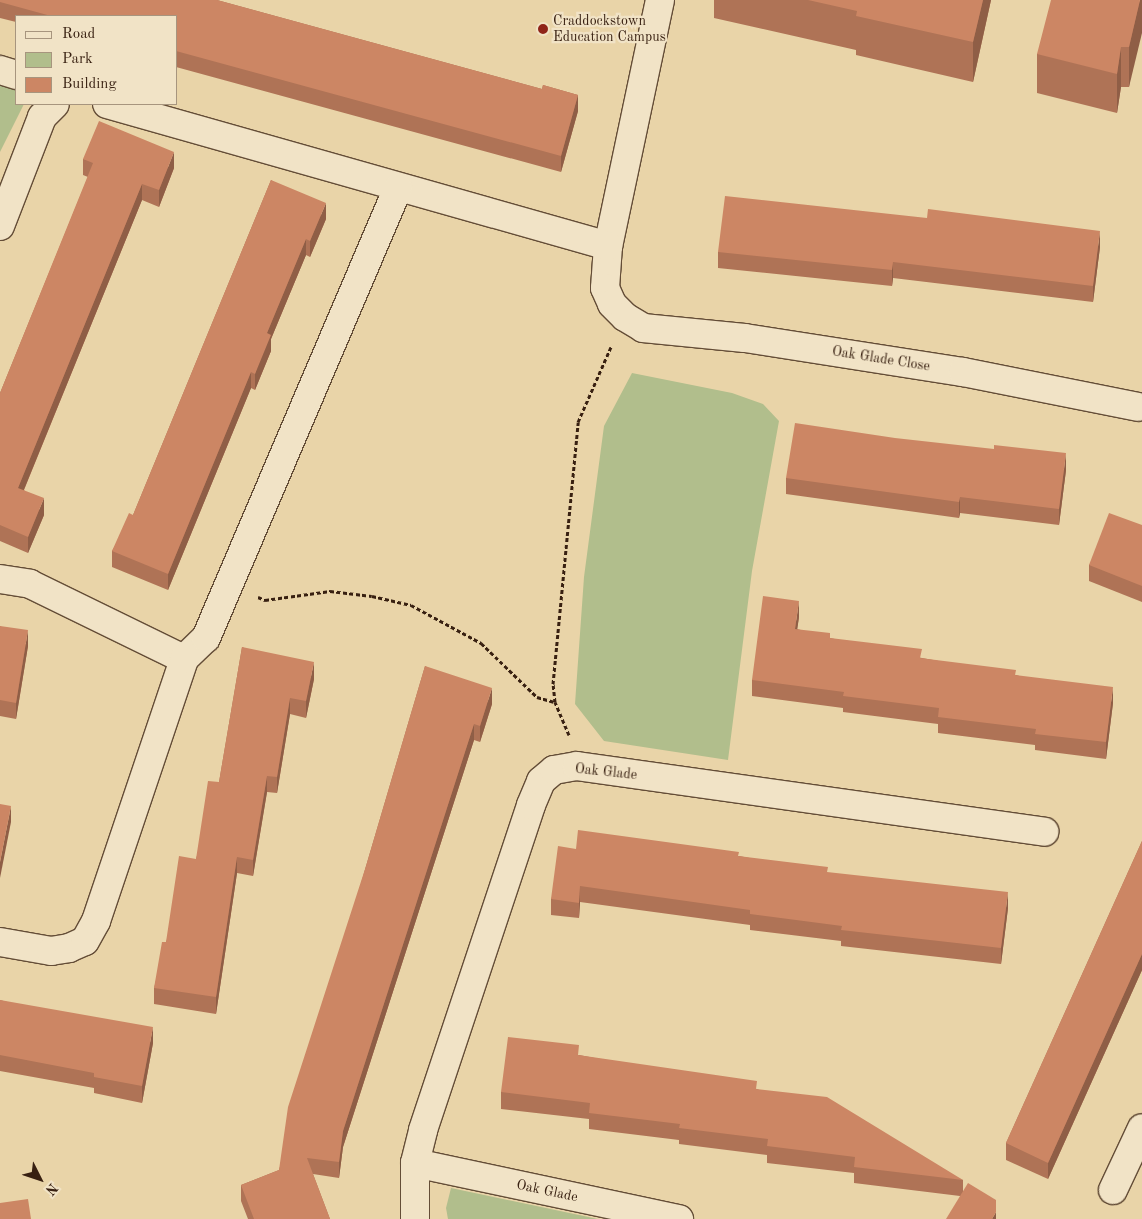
<!DOCTYPE html>
<html>
<head>
<meta charset="utf-8">
<style>
  body { margin:0 }
  #map { position:relative; width:1142px; height:1219px; overflow:hidden; background:#e9d4a8; font-family:"Old Standard TT",serif }
  div>[style] { position:absolute }
  [style*='--x'] { left:calc(var(--x)*1px); top:calc(var(--y)*1px); width:calc(var(--w)*1px); rotate:calc(var(--a)*1deg) }
  .green>* { inset:0; background:#b1be8c }
  .path>* { height:3px; margin-top:-1.5px; transform-origin:0; background:repeating-linear-gradient(90deg,#382011 0 4px,transparent 0 6.5px) }
  .roads { filter:drop-shadow(1px 0 #644d37) drop-shadow(-1px 0 #644d37) drop-shadow(0 1px #644d37) drop-shadow(0 -1px #644d37) }
  .street>* { height:28px; margin:-14px; padding:0 14px; transform-origin:14px; border-radius:14px; background:#f1e3c6 }
  .wall>* { inset:0; background:#af7356 }
  .shaded-wall>* { inset:0; background:#8f5e46 }
  .building>* { inset:0; background:#cc8664 }
  .dots>* { width:14px; height:14px; translate:-50% -50%; box-sizing:border-box; border:2px solid #f1e3c6; border-radius:50% }
  span { translate:-50% -50%; white-space:nowrap; text-align:center; line-height:1.15; -webkit-text-stroke:4.5px #f1e3c6; paint-order:stroke }
  .poi-label { font-size:14px; color:#382011 }
  .left { translate:0 -50%; text-align:left }
  .street-label { font-size:14px; color:#382011 }
  .legend { position:absolute; left:15px; top:15px; width:162px; height:90px; box-sizing:border-box; background:#f1e3c6; border:1px solid #a7957e; margin:0; padding:6px 9px; list-style:none; font-size:15px; color:#382011 }
  .legend li { display:flex; align-items:center; gap:10px; height:25px }
  .legend b { width:25px; border:1px solid #a7957e }
  .north { position:absolute; left:15px; top:1154px; width:50px; height:50px; -webkit-text-stroke:4px #f1e3c6; paint-order:stroke; rotate:131deg; font-size:14px; font-weight:700; line-height:20px; text-align:center; color:#382011 }
  .north::after { content:''; display:block; margin:auto; width:18px; height:22px; background:#382011; clip-path:polygon(50% 0,100% 100%,50% 72%,0 100%) }
</style>
</head>
<body>
<div id="map">
  <div class="green">
    <div style="clip-path:polygon(0 85px,16px 90px,16px 104px,24px 104px,0 152px)"></div>
    <div style="clip-path:polygon(632px 373px,732px 393px,763px 404px,779px 421px,752px 571px,728px 760px,604px 741px,575px 704px,584px 577px,604px 426px)"></div>
    <div style="clip-path:polygon(451px 1188px,598px 1219px,448px 1219px,446px 1208px)"></div>
  </div>
  <div class="path">
    <div style="--x:258;--y:597;--w:8;--a:23"></div>
    <div style="--x:265;--y:600;--w:66;--a:-7.9"></div>
    <div style="--x:330;--y:591;--w:42;--a:6.8"></div>
    <div style="--x:372;--y:596;--w:40;--a:13"></div>
    <div style="--x:411;--y:605;--w:80;--a:28.5"></div>
    <div style="--x:481;--y:643;--w:78;--a:44"></div>
    <div style="--x:537;--y:697;--w:19;--a:16"></div>
    <div style="--x:569;--y:735;--w:36;--a:-113"></div>
    <div style="--x:555;--y:702;--w:18;--a:-96"></div>
    <div style="--x:553;--y:684;--w:263;--a:-84.5"></div>
    <div style="--x:578;--y:422;--w:82;--a:-66.3"></div>
  </div>
  <div class="roads">
    <div class="street">
      <div style="--x:660;--y:0;--w:251;--a:101.9"></div>
      <div style="--x:608;--y:246;--w:42;--a:94.1"></div>
      <div style="--x:605;--y:288;--w:17;--a:66"></div>
      <div style="--x:612;--y:304;--w:18;--a:45"></div>
      <div style="--x:625;--y:317;--w:21;--a:31"></div>
      <div style="--x:643;--y:328;--w:102;--a:5.6"></div>
      <div style="--x:745;--y:338;--w:221;--a:8.9"></div>
      <div style="--x:963;--y:372;--w:178;--a:11.3"></div>
      <div style="--x:0;--y:70;--w:17;--a:17"></div>
      <div style="--x:107;--y:104;--w:521;--a:15.82"></div>
      <div style="--x:0;--y:226;--w:117;--a:-68.9"></div>
      <div style="--x:42;--y:117;--w:18;--a:-45"></div>
      <div style="--x:0;--y:579;--w:30;--a:9"></div>
      <div style="--x:30;--y:584;--w:171;--a:26"></div>
      <div style="--x:0;--y:942;--w:52;--a:10"></div>
      <div style="--x:51;--y:951;--w:18;--a:-9"></div>
      <div style="--x:69;--y:948;--w:17;--a:-24"></div>
      <div style="--x:85;--y:941;--w:23;--a:-61"></div>
      <div style="--x:96;--y:921;--w:276;--a:-71.4"></div>
      <div style="--x:184;--y:659;--w:30;--a:-44"></div>
      <div style="--x:206;--y:638;--w:489;--a:-66.9"></div>
      <div style="--x:415;--y:1163;--w:270;--a:12"></div>
      <div style="--x:1113;--y:1190;--w:68;--a:-64.9"></div>
      <div style="--x:415;--y:1219;--w:56;--a:-90"></div>
      <div style="--x:415;--y:1163;--w:34;--a:-76"></div>
      <div style="--x:423;--y:1130;--w:342;--a:-71.6"></div>
      <div style="--x:531;--y:805;--w:26;--a:-67"></div>
      <div style="--x:541;--y:781;--w:17;--a:-40"></div>
      <div style="--x:554;--y:770;--w:23;--a:-10"></div>
      <div style="--x:577;--y:766;--w:472;--a:8"></div>
    </div>
  </div>
  <div class="wall">
    <div style="clip-path:polygon(0 0,217px 0,542px 89px,543px 85px,578px 95px,578px 111px,561px 172px,176px 67px,176px 16px,16px 16px,16px 22px,0 18px)"></div>
    <div style="clip-path:polygon(714px 0,991px 0,973px 82px,856px 55px,856px 50px,714px 18px)"></div>
    <div style="clip-path:polygon(1142px 0,1129px 87px,1121px 87px,1117px 113px,1037px 93px,1037px 54px)"></div>
    <div style="clip-path:polygon(83px 159px,174px 168px,159px 207px,142px 200px,24px 490px,44px 515px,28px 553px,0 541px,0 393px,88px 177px,83px 175px)"></div>
    <div style="clip-path:polygon(271px 180px,326px 219px,310px 257px,306px 255px,271px 339px,271px 351px,255px 390px,251px 388px,168px 590px,112px 567px,112px 551px,133px 515px)"></div>
    <div style="clip-path:polygon(1100px 247px,1093px 302px,893px 278px,892px 286px,718px 268px,718px 252px)"></div>
    <div style="clip-path:polygon(1066px 470px,1059px 525px,960px 513px,959px 518px,786px 494px,786px 478px)"></div>
    <div style="clip-path:polygon(1142px 525px,1142px 602px,1089px 581px,1089px 565px)"></div>
    <div style="clip-path:polygon(799px 617px,797px 629px,830px 638px,922px 658px,1016px 675px,1113px 703px,1106px 759px,1035px 750px,1035px 745px,938px 733px,938px 724px,843px 712px,843px 708px,752px 696px,752px 680px)"></div>
    <div style="clip-path:polygon(0 626px,28px 646px,16px 719px,0 716px)"></div>
    <div style="clip-path:polygon(242px 647px,314px 679px,306px 718px,290px 714px,277px 793px,267px 792px,253px 876px,237px 873px,216px 1014px,154px 1004px,154px 988px,166px 942px,196px 859px,219px 782px)"></div>
    <div style="clip-path:polygon(425px 666px,492px 704px,480px 742px,474px 740px,343px 1147px,339px 1178px,313px 1174px,330px 1219px,248px 1219px,241px 1201px,241px 1185px,279px 1170px,366px 866px)"></div>
    <div style="clip-path:polygon(1142px 841px,1142px 970px,1048px 1179px,1006px 1160px,1006px 1143px)"></div>
    <div style="clip-path:polygon(576px 849px,739px 856px,1008px 908px,1001px 964px,841px 946px,841px 941px,750px 930px,750px 925px,580px 902px,579px 918px,551px 915px,551px 899px)"></div>
    <div style="clip-path:polygon(0 1000px,153px 1043px,142px 1103px,94px 1093px,94px 1088px,0 1071px)"></div>
    <div style="clip-path:polygon(579px 1055px,757px 1089px,963px 1180px,963px 1191px,996px 1219px,960px 1196px,854px 1183px,854px 1173px,767px 1163px,767px 1155px,679px 1144px,679px 1140px,589px 1129px,589px 1119px,501px 1109px,501px 1092px)"></div>
  </div>
  <div class="shaded-wall">
    <div style="clip-path:polygon(983px 0,991px 0,973px 82px,973px 42px)"></div>
    <div style="clip-path:polygon(1140px 0,1142px 0,1142px 33px,1129px 87px,1129px 47px)"></div>
    <div style="clip-path:polygon(1121px 47px,1121px 87px,1117px 113px,1117px 74px)"></div>
    <div style="clip-path:polygon(578px 95px,578px 111px,561px 172px,561px 156px)"></div>
    <div style="clip-path:polygon(174px 152px,174px 168px,159px 207px,159px 190px)"></div>
    <div style="clip-path:polygon(142px 184px,142px 200px,18px 504px,18px 488px)"></div>
    <div style="clip-path:polygon(326px 203px,326px 219px,310px 257px,310px 241px)"></div>
    <div style="clip-path:polygon(1100px 231px,1100px 247px,1093px 302px,1093px 286px)"></div>
    <div style="clip-path:polygon(306px 239px,306px 255px,271px 339px,271px 351px,255px 390px,255px 374px,267px 333px)"></div>
    <div style="clip-path:polygon(893px 262px,893px 278px,892px 286px,892px 270px)"></div>
    <div style="clip-path:polygon(251px 372px,251px 388px,168px 590px,168px 574px)"></div>
    <div style="clip-path:polygon(1066px 453px,1066px 470px,1059px 525px,1059px 509px)"></div>
    <div style="clip-path:polygon(960px 497px,960px 513px,959px 518px,959px 502px)"></div>
    <div style="clip-path:polygon(44px 498px,44px 515px,28px 553px,28px 537px)"></div>
    <div style="clip-path:polygon(799px 601px,799px 617px,795px 645px,795px 629px)"></div>
    <div style="clip-path:polygon(28px 630px,28px 646px,16px 719px,16px 703px)"></div>
    <div style="clip-path:polygon(314px 662px,314px 679px,306px 718px,306px 701px)"></div>
    <div style="clip-path:polygon(1113px 687px,1113px 703px,1106px 759px,1106px 742px)"></div>
    <div style="clip-path:polygon(492px 688px,492px 704px,480px 742px,480px 726px)"></div>
    <div style="clip-path:polygon(290px 698px,290px 714px,277px 793px,277px 777px)"></div>
    <div style="clip-path:polygon(474px 724px,474px 740px,343px 1147px,339px 1178px,339px 1162px,343px 1131px)"></div>
    <div style="clip-path:polygon(267px 776px,267px 792px,253px 876px,253px 860px)"></div>
    <div style="clip-path:polygon(11px 806px,11px 822px,0 878px,0 862px)"></div>
    <div style="clip-path:polygon(237px 857px,237px 873px,216px 1014px,216px 997px)"></div>
    <div style="clip-path:polygon(580px 886px,580px 902px,579px 918px,579px 903px)"></div>
    <div style="clip-path:polygon(1008px 892px,1008px 908px,1001px 964px,1001px 948px)"></div>
    <div style="clip-path:polygon(1142px 954px,1142px 970px,1048px 1179px,1048px 1163px)"></div>
    <div style="clip-path:polygon(153px 1027px,153px 1043px,142px 1103px,142px 1086px)"></div>
    <div style="clip-path:polygon(996px 1212px,996px 1219px,992px 1219px)"></div>
  </div>
  <div class="building">
    <div style="clip-path:polygon(0 0,217px 0,542px 89px,543px 85px,578px 95px,561px 156px,176px 51px,176px 16px,51px 16px,0 2px)"></div>
    <div style="clip-path:polygon(808px 0,983px 0,973px 42px,856px 16px,857px 11px)"></div>
    <div style="clip-path:polygon(1051px 0,1140px 0,1129px 47px,1121px 47px,1117px 74px,1037px 54px)"></div>
    <div style="clip-path:polygon(99px 121px,174px 152px,159px 190px,142px 184px,18px 488px,44px 498px,28px 537px,0 525px,0 393px,93px 163px,83px 159px)"></div>
    <div style="clip-path:polygon(271px 180px,326px 203px,310px 241px,306px 239px,267px 333px,271px 335px,255px 374px,251px 372px,168px 574px,112px 551px,129px 513px,133px 515px)"></div>
    <div style="clip-path:polygon(725px 196px,927px 218px,928px 209px,1100px 231px,1093px 286px,893px 262px,892px 270px,718px 252px)"></div>
    <div style="clip-path:polygon(795px 423px,895px 438px,994px 449px,994px 445px,1066px 453px,1059px 509px,960px 497px,959px 502px,786px 478px)"></div>
    <div style="clip-path:polygon(1109px 513px,1142px 525px,1142px 586px,1089px 565px)"></div>
    <div style="clip-path:polygon(763px 596px,799px 601px,795px 629px,830px 633px,830px 638px,922px 649px,920px 658px,1016px 670px,1015px 675px,1113px 687px,1106px 742px,1035px 734px,1036px 729px,938px 717px,939px 708px,843px 696px,844px 692px,752px 680px)"></div>
    <div style="clip-path:polygon(0 626px,28px 630px,16px 703px,0 700px)"></div>
    <div style="clip-path:polygon(242px 647px,314px 662px,306px 701px,290px 698px,277px 777px,267px 776px,253px 860px,237px 857px,216px 997px,154px 988px,162px 942px,166px 942px,179px 856px,196px 859px,208px 781px,219px 782px)"></div>
    <div style="clip-path:polygon(425px 666px,492px 688px,480px 726px,474px 724px,343px 1131px,339px 1162px,307px 1158px,330px 1219px,254px 1219px,241px 1185px,279px 1170px,288px 1107px,366px 866px)"></div>
    <div style="clip-path:polygon(0 804px,11px 806px,0 862px)"></div>
    <div style="clip-path:polygon(578px 830px,739px 852px,738px 856px,828px 867px,827px 872px,1008px 892px,1001px 948px,841px 930px,842px 926px,750px 914px,750px 910px,580px 886px,579px 903px,551px 899px,558px 846px,576px 849px)"></div>
    <div style="clip-path:polygon(1142px 841px,1142px 954px,1048px 1163px,1006px 1143px)"></div>
    <div style="clip-path:polygon(0 1000px,153px 1027px,142px 1086px,94px 1077px,94px 1073px,0 1055px)"></div>
    <div style="clip-path:polygon(508px 1037px,579px 1045px,578px 1055px,757px 1081px,756px 1089px,827px 1097px,963px 1180px,854px 1167px,855px 1157px,767px 1146px,768px 1139px,679px 1128px,680px 1124px,589px 1113px,590px 1103px,501px 1092px)"></div>
    <div style="clip-path:polygon(968px 1183px,996px 1200px,996px 1212px,992px 1219px,946px 1219px)"></div>
    <div style="clip-path:polygon(28px 1199px,31px 1219px,0 1219px,0 1203px)"></div>
  </div>
  <div class="dots">
    <div style="left:543px;top:29px;background:#8f2418"></div>
  </div>
  <div class="poi-label">
    <span class="left" style="left:553px;top:29px">Craddockstown<br>Education Campus</span>
  </div>
  <div class="street-label">
    <span style="left:881px;top:359px;rotate:9deg">Oak Glade Close</span>
    <span style="left:606px;top:772px;rotate:6deg">Oak Glade</span>
    <span style="left:547px;top:1191px;rotate:12deg">Oak Glade</span>
  </div>
  <ul class="legend">
  <li><b style="height:6px;background:#f1e3c6"></b>Road</li>
  <li><b style="height:14px;background:#b1be8c"></b>Park</li>
  <li><b style="height:14px;background:#cc8664"></b>Building</li>
  </ul>
  <div class="north">N</div>
</div>
</body>
</html>
